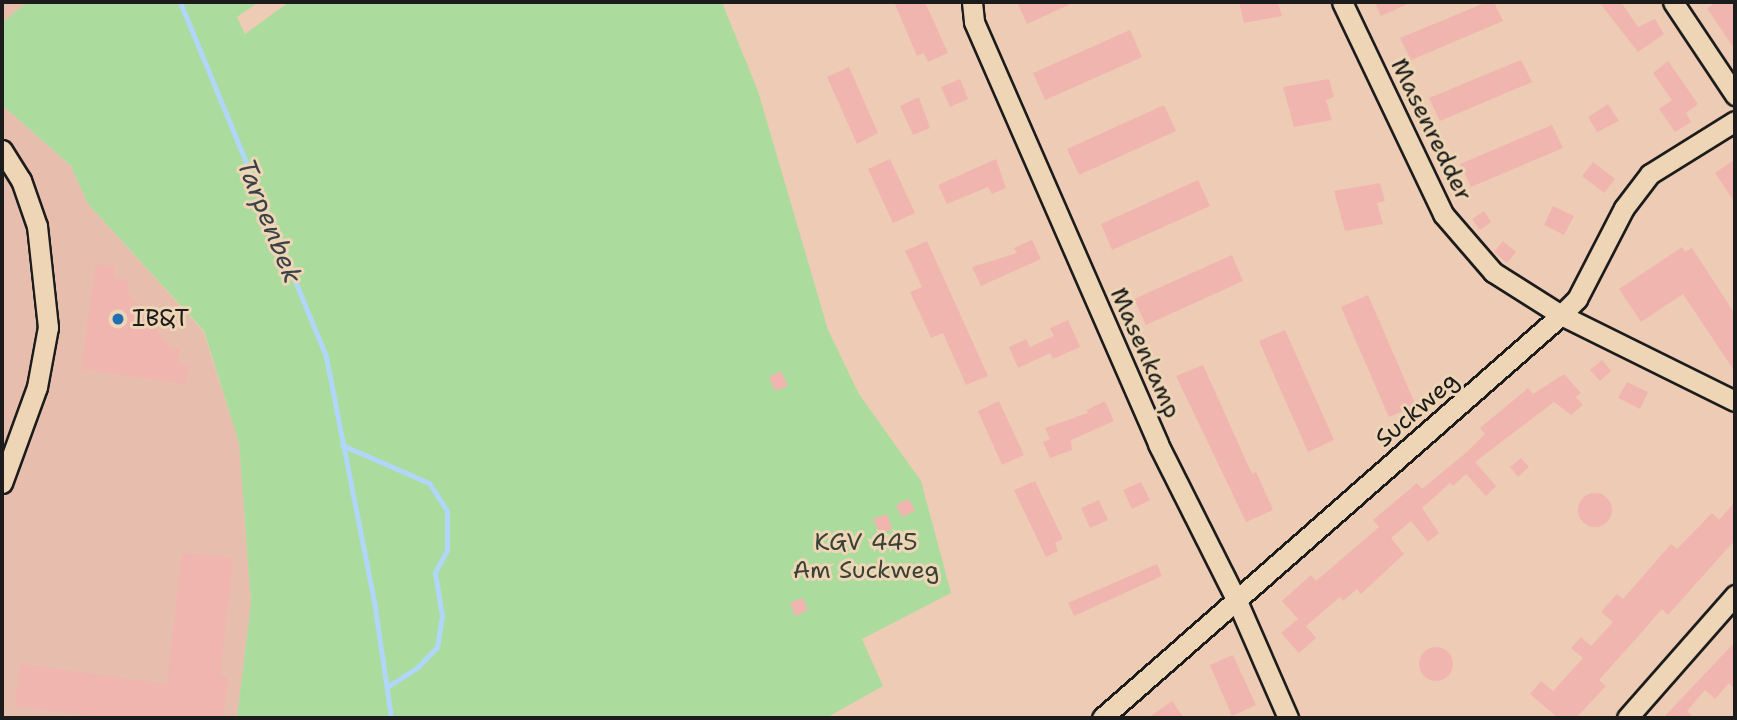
<!DOCTYPE html>
<html>
<head>
<meta charset="utf-8">
<style>
  body { margin:0 }
  #map { position:relative; width:1737px; height:720px; overflow:hidden; background:#eecbb4; font-family:"Shantell Sans",sans-serif }
  div>[style] { position:absolute }
  [style*='--x'] { left:calc(var(--x)*1px); top:calc(var(--y)*1px); width:calc(var(--w)*1px); rotate:calc(var(--a)*1deg) }
  .built>* { inset:0; background:#e7bdad }
  .green>* { inset:0; background:#acdc9d }
  .stream>* { height:5px; margin:-2.5px; padding:0 2.5px; transform-origin:2.5px; border-radius:2.5px; background:#b0d6f9 }
  .building>* { inset:0; background:#f1b5b0 }
  .round { border-radius:50% }
  .roads { filter:drop-shadow(2px 0 #1c1c1c) drop-shadow(-2px 0 #1c1c1c) drop-shadow(0 2px #1c1c1c) drop-shadow(0 -2px #1c1c1c) }
  .minor>* { height:19px; margin:-9.5px; padding:0 9.5px; transform-origin:9.5px; border-radius:9.5px; background:#edd5b5 }
  .dots>* { width:19px; height:19px; translate:-50% -50%; box-sizing:border-box; border:4px solid #edd5b5; border-radius:50% }
  span { translate:-50% -50%; white-space:nowrap; text-align:center; line-height:1.15; -webkit-text-stroke:6px #edd5b5; paint-order:stroke }
  .street-label { font-size:24px; color:#1c1c1c }
  .poi-label { font-size:24px; color:#1c1c1c }
  .left { translate:0 -50%; text-align:left }
  .park-label { font-size:24px; color:#394236 }
  .water-label { font-size:26px; color:#3a4148; font-style:italic }
  .frame { position:absolute; inset:0; border:4px solid #1c1c1c; pointer-events:none }
</style>
</head>
<body>
<div id="map">
  <div class="built">
    <div style="clip-path:polygon(2px 2px,27px 2px,2px 23px)"></div>
    <div style="clip-path:polygon(2px 105px,71px 166px,88px 204px,203px 331px,239px 442px,251px 602px,237px 718px,2px 718px)"></div>
  </div>
  <div class="green">
    <div style="clip-path:polygon(27px 2px,259px 2px,237px 17px,245px 34px,289px 2px,729px 2px,723px 5px,758px 91px,828px 330px,859px 394px,921px 481px,951px 593px,862px 639px,883px 686px,826px 718px,237px 718px,251px 602px,239px 443px,204px 331px,88px 204px,71px 166px,2px 105px,2px 23px)"></div>
  </div>
  <div class="stream">
    <div style="--x:180;--y:2;--w:384;--a:67.6"></div>
    <div style="--x:326;--y:357;--w:249;--a:78.9"></div>
    <div style="--x:374;--y:601;--w:118;--a:81.7"></div>
    <div style="--x:342;--y:445;--w:95;--a:23.6"></div>
    <div style="--x:429;--y:483;--w:33;--a:57"></div>
    <div style="--x:447;--y:511;--w:39;--a:90"></div>
    <div style="--x:447;--y:550;--w:26;--a:118"></div>
    <div style="--x:435;--y:573;--w:44;--a:80.8"></div>
    <div style="--x:442;--y:616;--w:31;--a:99"></div>
    <div style="--x:437;--y:647;--w:28;--a:134"></div>
    <div style="--x:418;--y:667;--w:37;--a:147"></div>
  </div>
  <div class="building">
    <div style="clip-path:polygon(894px 2px,925px 2px,948px 53px,928px 62px,924px 53px,917px 56px)"></div>
    <div style="clip-path:polygon(1017px 2px,1075px 2px,1027px 24px)"></div>
    <div style="clip-path:polygon(1239px 2px,1278px 2px,1282px 16px,1244px 23px)"></div>
    <div style="clip-path:polygon(1375px 2px,1412px 2px,1381px 16px)"></div>
    <div style="clip-path:polygon(1487px 2px,1494px 2px,1503px 21px,1411px 60px,1400px 38px)"></div>
    <div style="clip-path:polygon(1599px 2px,1621px 2px,1638px 27px,1655px 19px,1664px 34px,1638px 52px)"></div>
    <div style="clip-path:polygon(1717px 2px,1735px 2px,1735px 50px,1707px 8px)"></div>
    <div style="clip-path:polygon(1130px 30px,1142px 57px,1045px 100px,1033px 73px)"></div>
    <div style="clip-path:polygon(1521px 60px,1532px 82px,1440px 121px,1429px 98px)"></div>
    <div style="clip-path:polygon(1668px 61px,1698px 104px,1686px 113px,1691px 122px,1675px 132px,1659px 109px,1672px 100px,1653px 73px)"></div>
    <div style="clip-path:polygon(849px 67px,878px 133px,857px 144px,827px 77px)"></div>
    <div style="clip-path:polygon(960px 79px,968px 99px,950px 107px,941px 87px)"></div>
    <div style="clip-path:polygon(1329px 79px,1334px 97px,1326px 100px,1332px 120px,1294px 127px,1283px 87px)"></div>
    <div style="clip-path:polygon(919px 97px,930px 128px,913px 135px,900px 106px)"></div>
    <div style="clip-path:polygon(1608px 104px,1619px 121px,1597px 132px,1588px 117px)"></div>
    <div style="clip-path:polygon(1164px 105px,1176px 131px,1079px 175px,1067px 149px)"></div>
    <div style="clip-path:polygon(1552px 125px,1563px 148px,1471px 187px,1460px 164px)"></div>
    <div style="clip-path:polygon(890px 159px,915px 213px,893px 223px,868px 169px)"></div>
    <div style="clip-path:polygon(996px 159px,1006px 188px,992px 194px,988px 187px,947px 204px,938px 185px)"></div>
    <div style="clip-path:polygon(1735px 159px,1735px 203px,1715px 173px)"></div>
    <div style="clip-path:polygon(1593px 162px,1615px 179px,1604px 193px,1582px 176px)"></div>
    <div style="clip-path:polygon(1198px 180px,1210px 206px,1112px 250px,1101px 224px)"></div>
    <div style="clip-path:polygon(1380px 183px,1385px 201px,1377px 203px,1383px 224px,1345px 231px,1334px 191px)"></div>
    <div style="clip-path:polygon(1553px 206px,1574px 216px,1564px 235px,1544px 225px)"></div>
    <div style="clip-path:polygon(1484px 211px,1491px 222px,1480px 230px,1472px 219px)"></div>
    <div style="clip-path:polygon(1032px 240px,1041px 259px,981px 286px,972px 267px,1017px 253px,1014px 248px)"></div>
    <div style="clip-path:polygon(927px 241px,988px 376px,966px 385px,943px 333px,931px 338px,910px 292px,922px 287px,905px 251px)"></div>
    <div style="clip-path:polygon(1503px 241px,1516px 252px,1507px 263px,1494px 252px)"></div>
    <div style="clip-path:polygon(1682px 247px,1685px 252px,1692px 248px,1735px 314px,1735px 372px,1683px 294px,1641px 322px,1619px 289px)"></div>
    <div style="clip-path:polygon(1232px 255px,1243px 281px,1146px 325px,1134px 299px)"></div>
    <div style="clip-path:polygon(96px 264px,115px 266px,114px 278px,128px 280px,127px 291px,170px 348px,180px 349px,178px 363px,190px 365px,186px 384px,81px 369px)"></div>
    <div style="clip-path:polygon(1368px 295px,1416px 406px,1389px 417px,1341px 307px)"></div>
    <div style="clip-path:polygon(1068px 320px,1080px 347px,1053px 359px,1050px 353px,1018px 368px,1009px 347px,1026px 339px,1030px 347px,1054px 336px,1050px 328px)"></div>
    <div style="clip-path:polygon(1285px 330px,1334px 440px,1308px 452px,1259px 341px)"></div>
    <div style="clip-path:polygon(1602px 360px,1611px 371px,1600px 381px,1590px 370px)"></div>
    <div style="clip-path:polygon(1203px 365px,1252px 474px,1256px 472px,1273px 510px,1246px 522px,1176px 376px)"></div>
    <div style="clip-path:polygon(781px 371px,788px 386px,775px 391px,769px 377px)"></div>
    <div style="clip-path:polygon(1564px 374px,1581px 393px,1576px 397px,1583px 405px,1571px 415px,1554px 402px,1475px 462px,1496px 486px,1486px 496px,1466px 474px,1453px 486px,1450px 483px,1422px 508px,1439px 533px,1428px 542px,1411px 521px,1391px 538px,1404px 554px,1361px 594px,1357px 589px,1343px 601px,1340px 597px,1306px 626px,1316px 638px,1299px 653px,1281px 633px,1298px 619px,1282px 601px,1311px 575px,1316px 581px,1379px 527px,1373px 520px,1417px 483px,1422px 489px,1467px 452px,1485px 434px,1480px 428px,1528px 388px,1533px 394px)"></div>
    <div style="clip-path:polygon(1627px 382px,1648px 392px,1640px 409px,1618px 398px)"></div>
    <div style="clip-path:polygon(999px 401px,1024px 455px,1002px 465px,978px 411px)"></div>
    <div style="clip-path:polygon(1105px 401px,1114px 421px,1071px 440px,1072px 450px,1050px 458px,1043px 442px,1050px 439px,1045px 428px,1088px 413px,1087px 410px)"></div>
    <div style="clip-path:polygon(1521px 458px,1529px 467px,1518px 477px,1510px 467px)"></div>
    <div style="clip-path:polygon(1035px 481px,1063px 539px,1055px 543px,1058px 551px,1046px 557px,1014px 490px)"></div>
    <div style="clip-path:polygon(1141px 482px,1150px 500px,1132px 509px,1123px 490px)"></div>
    <div class="round" style="left:1578px;top:493px;width:34px;height:34px"></div>
    <div style="clip-path:polygon(909px 499px,915px 511px,902px 517px,896px 505px)"></div>
    <div style="clip-path:polygon(1099px 500px,1108px 520px,1090px 528px,1081px 508px)"></div>
    <div style="clip-path:polygon(1735px 502px,1735px 540px,1668px 615px,1662px 609px,1634px 641px,1599px 680px,1606px 686px,1576px 718px,1558px 718px,1530px 694px,1541px 681px,1553px 691px,1583px 658px,1571px 648px,1581px 637px,1591px 646px,1613px 622px,1601px 612px,1617px 594px,1623px 599px,1671px 544px,1677px 549px,1712px 513px,1719px 520px)"></div>
    <div style="clip-path:polygon(887px 514px,892px 529px,880px 534px,873px 519px)"></div>
    <div style="clip-path:polygon(182px 553px,233px 558px,220px 675px,228px 676px,223px 718px,105px 718px,15px 706px,20px 664px,167px 684px)"></div>
    <div style="clip-path:polygon(1157px 564px,1162px 576px,1074px 616px,1068px 603px)"></div>
    <div style="clip-path:polygon(803px 598px,808px 610px,795px 616px,790px 603px)"></div>
    <div style="clip-path:polygon(1735px 642px,1735px 689px,1729px 683px,1715px 699px,1705px 690px,1687px 711px,1694px 718px,1663px 718px)"></div>
    <div class="round" style="left:1419px;top:647px;width:34px;height:34px"></div>
    <div style="clip-path:polygon(1233px 655px,1256px 705px,1232px 716px,1210px 665px)"></div>
    <div style="clip-path:polygon(1172px 701px,1184px 718px,1148px 718px)"></div>
  </div>
  <div class="roads">
    <div class="minor">
      <div style="--x:972;--y:2;--w:20;--a:84"></div>
      <div style="--x:974;--y:22;--w:460;--a:66.4"></div>
      <div style="--x:1158;--y:444;--w:176;--a:63.3"></div>
      <div style="--x:1237;--y:601;--w:128;--a:66.4"></div>
      <div style="--x:1342;--y:2;--w:235;--a:64.5"></div>
      <div style="--x:1443;--y:214;--w:77;--a:49.2"></div>
      <div style="--x:1493;--y:272;--w:80;--a:32.3"></div>
      <div style="--x:1561;--y:315;--w:194;--a:26.3"></div>
      <div style="--x:1673;--y:2;--w:112;--a:56.3"></div>
      <div style="--x:2;--y:150;--w:36;--a:58"></div>
      <div style="--x:21;--y:180;--w:49;--a:70.8"></div>
      <div style="--x:37;--y:226;--w:102;--a:83.8"></div>
      <div style="--x:48;--y:327;--w:61;--a:100.4"></div>
      <div style="--x:37;--y:387;--w:102;--a:110"></div>
      <div style="--x:1102;--y:718;--w:611;--a:-41.28"></div>
      <div style="--x:1561;--y:315;--w:23;--a:-45"></div>
      <div style="--x:1577;--y:299;--w:102;--a:-62.7"></div>
      <div style="--x:1624;--y:208;--w:43;--a:-52.6"></div>
      <div style="--x:1650;--y:174;--w:100;--a:-31.9"></div>
      <div style="--x:1627;--y:718;--w:164;--a:-48.7"></div>
    </div>
  </div>
  <div class="dots">
    <div style="left:118px;top:319px;background:#1f6fb2"></div>
  </div>
  <div class="street-label">
    <span style="left:1431px;top:130px;rotate:64deg">Masenredder</span>
    <span style="left:1145px;top:353px;rotate:66deg">Masenkamp</span>
    <span style="left:1417px;top:410px;rotate:-41deg">Suckweg</span>
  </div>
  <div class="poi-label">
    <span class="left" style="left:132px;top:319px">IB&amp;T</span>
  </div>
  <div class="park-label">
    <span style="left:866px;top:557px">KGV 445<br>Am Suckweg</span>
  </div>
  <div class="water-label">
    <span style="left:270px;top:221px;rotate:68deg">Tarpenbek</span>
  </div>
  <div class="frame"></div>
</div>
</body>
</html>
